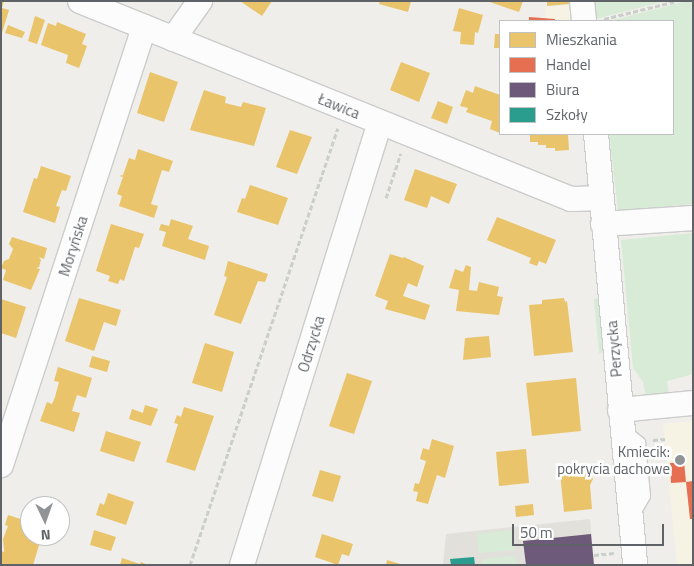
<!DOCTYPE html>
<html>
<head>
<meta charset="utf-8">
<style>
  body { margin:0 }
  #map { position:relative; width:694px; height:566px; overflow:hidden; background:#efeeea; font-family:"Titillium Web",sans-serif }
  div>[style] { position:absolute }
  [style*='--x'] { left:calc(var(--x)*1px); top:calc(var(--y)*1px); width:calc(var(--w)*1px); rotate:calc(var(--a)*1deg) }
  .commercial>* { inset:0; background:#f7f3e4 }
  .education>* { inset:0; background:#e2e0da }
  .green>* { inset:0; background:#d8ebd6 }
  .homes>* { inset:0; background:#e9c46a }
  .shops>* { inset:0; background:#e76f51 }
  .offices>* { inset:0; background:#6d597a }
  .schools>* { inset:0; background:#2a9d8f }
  .path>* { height:3px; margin-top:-1.5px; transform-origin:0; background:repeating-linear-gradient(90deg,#cacfcc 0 5px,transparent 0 7.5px) }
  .roads { filter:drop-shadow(1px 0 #cbcccc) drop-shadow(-1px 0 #cbcccc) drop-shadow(0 1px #cbcccc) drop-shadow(0 -1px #cbcccc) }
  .lane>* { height:12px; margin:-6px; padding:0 6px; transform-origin:6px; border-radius:6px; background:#fdfcfc }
  .street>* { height:24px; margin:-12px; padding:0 12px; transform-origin:12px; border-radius:12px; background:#fdfcfc }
  .dots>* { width:14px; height:14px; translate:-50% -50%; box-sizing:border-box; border:2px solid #fff; border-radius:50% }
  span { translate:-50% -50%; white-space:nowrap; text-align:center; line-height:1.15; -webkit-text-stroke:5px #fff; paint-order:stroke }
  .street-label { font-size:15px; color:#5f6368 }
  .poi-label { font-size:15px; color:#5f6368 }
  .right { translate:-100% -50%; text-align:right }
  .frame { position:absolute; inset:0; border:2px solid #5f6368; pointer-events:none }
  .legend { position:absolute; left:499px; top:20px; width:175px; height:115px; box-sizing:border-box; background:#fff; border:1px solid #bfc1c3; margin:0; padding:6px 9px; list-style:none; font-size:15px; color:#5f6368 }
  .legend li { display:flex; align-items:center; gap:10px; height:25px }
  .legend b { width:25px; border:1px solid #bfc1c3 }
  .north { position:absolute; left:20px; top:496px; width:50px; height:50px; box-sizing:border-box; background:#fff; border:1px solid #bfc1c3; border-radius:50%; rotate:177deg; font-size:14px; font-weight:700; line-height:20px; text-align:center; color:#5f6368 }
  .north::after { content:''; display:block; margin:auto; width:18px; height:22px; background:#919496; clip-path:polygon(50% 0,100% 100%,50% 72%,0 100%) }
  .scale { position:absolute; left:512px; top:524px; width:152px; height:22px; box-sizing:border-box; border:2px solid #5f6368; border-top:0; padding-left:6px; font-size:15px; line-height:18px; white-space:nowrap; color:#5f6368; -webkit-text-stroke:4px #fff; paint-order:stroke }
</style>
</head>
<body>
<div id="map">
  <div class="commercial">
    <div style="clip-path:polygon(571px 5px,572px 21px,546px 21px,545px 7px)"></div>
    <div style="clip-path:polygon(693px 421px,693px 565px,677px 565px,663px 424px)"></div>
  </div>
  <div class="education">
    <div style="clip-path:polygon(590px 519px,594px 565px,443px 565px,446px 534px)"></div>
  </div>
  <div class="green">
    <div style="clip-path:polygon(594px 1px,666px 1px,596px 19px)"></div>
    <div style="clip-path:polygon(687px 1px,693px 1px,693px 204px,618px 211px,609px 134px,673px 134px,673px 21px,610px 21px)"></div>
    <div style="clip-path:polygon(693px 233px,693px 374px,667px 381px,669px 396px,646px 397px,643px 382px,633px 368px,621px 240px)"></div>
    <div style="clip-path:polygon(600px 298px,606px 352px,599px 353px,594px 299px)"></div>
    <div style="clip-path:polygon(513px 530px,515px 550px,479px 553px,477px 534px)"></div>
    <div style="clip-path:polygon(512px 556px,516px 559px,517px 565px,481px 565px,483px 559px)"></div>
  </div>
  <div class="homes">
    <div style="clip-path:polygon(1px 1px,4px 1px,2px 8px,9px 10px,2px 33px)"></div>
    <div style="clip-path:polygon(240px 1px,272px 1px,262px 16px)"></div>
    <div style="clip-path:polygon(380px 1px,411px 1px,408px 12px,379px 4px)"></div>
    <div style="clip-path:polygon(487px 1px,523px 1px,519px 12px)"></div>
    <div style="clip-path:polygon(547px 1px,569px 1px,569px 4px,547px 6px)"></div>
    <div style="clip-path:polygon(459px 8px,483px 15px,478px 33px,475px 32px,474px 45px,460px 44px,461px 32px,453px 31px)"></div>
    <div style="clip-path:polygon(35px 16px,45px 20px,37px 44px,28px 41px)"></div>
    <div style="clip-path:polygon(57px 22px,86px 34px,82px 44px,87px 46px,79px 68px,66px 63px,68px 55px,41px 45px,48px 23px,56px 26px)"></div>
    <div style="clip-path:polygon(8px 25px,25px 32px,22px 38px,5px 33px)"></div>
    <div style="clip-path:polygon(495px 34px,500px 34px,500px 48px,494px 48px)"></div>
    <div style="clip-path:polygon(401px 62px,430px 73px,419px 102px,390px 90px)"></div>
    <div style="clip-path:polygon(150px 72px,178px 82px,164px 122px,137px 113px)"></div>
    <div style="clip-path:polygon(475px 86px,500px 95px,500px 133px,490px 129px,492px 121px,466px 112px,468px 108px,460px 106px,466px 90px,473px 93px)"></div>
    <div style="clip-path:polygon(204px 90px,226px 97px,225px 103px,241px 107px,243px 102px,266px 108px,254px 146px,190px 130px)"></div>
    <div style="clip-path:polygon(438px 101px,453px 107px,447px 124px,431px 118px)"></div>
    <div style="clip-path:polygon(290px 130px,312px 137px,297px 174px,276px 167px)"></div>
    <div style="clip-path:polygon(530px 134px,568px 134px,569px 150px,555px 151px,555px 148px,546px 148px,546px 145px,538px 145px,538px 142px,530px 142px)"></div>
    <div style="clip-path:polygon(138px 149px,173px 161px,169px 172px,162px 170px,151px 204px,158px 206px,154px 218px,119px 206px,122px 196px,117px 194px,123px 177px,119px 176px,123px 175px,129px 158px,135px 160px)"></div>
    <div style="clip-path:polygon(41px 166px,71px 176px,66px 191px,62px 190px,56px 206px,60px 207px,55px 223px,23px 212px,34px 178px,37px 179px)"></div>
    <div style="clip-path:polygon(415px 169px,457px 184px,449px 204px,431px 196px,427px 208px,404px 200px)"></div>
    <div style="clip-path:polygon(250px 185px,288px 198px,278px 225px,237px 212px,242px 198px,245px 199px)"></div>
    <div style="clip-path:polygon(497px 217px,556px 240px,546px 264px,539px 261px,537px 266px,529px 263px,531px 258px,487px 240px)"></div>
    <div style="clip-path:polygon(171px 219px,193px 226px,188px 239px,209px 246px,205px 260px,162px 246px,166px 232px,159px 230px,161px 224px,169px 226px)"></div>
    <div style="clip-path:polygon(111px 224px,144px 234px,139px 248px,135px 247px,124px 281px,120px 279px,118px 284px,108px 281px,110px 276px,96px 271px)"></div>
    <div style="clip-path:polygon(12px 237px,47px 248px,44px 259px,39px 257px,41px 260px,39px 267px,36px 268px,40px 269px,31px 290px,3px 280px,6px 270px,1px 268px,4px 261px,9px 259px,13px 249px,9px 244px)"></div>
    <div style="clip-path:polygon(390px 254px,403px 258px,404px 257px,424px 266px,417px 287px,408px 283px,403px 296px,430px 305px,425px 320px,385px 309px,388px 301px,375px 296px)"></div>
    <div style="clip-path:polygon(228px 261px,268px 274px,265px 282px,258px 281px,241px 324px,214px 315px,227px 277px,224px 276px)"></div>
    <div style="clip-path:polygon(466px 265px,471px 267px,469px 290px,477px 291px,479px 282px,499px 287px,497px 296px,503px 297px,499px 315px,456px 311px,459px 290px,449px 288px,455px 269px,463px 272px)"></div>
    <div style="clip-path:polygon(79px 298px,121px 310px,116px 326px,104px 322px,94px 351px,65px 341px)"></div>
    <div style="clip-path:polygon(564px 298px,565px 302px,567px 301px,573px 352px,534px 356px,529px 305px,542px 304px,542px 300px)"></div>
    <div style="clip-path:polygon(1px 299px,26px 307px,16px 338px,1px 333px)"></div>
    <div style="clip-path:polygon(489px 336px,491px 357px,463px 360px,465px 338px)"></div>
    <div style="clip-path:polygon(205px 343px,234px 352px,222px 392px,192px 383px)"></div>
    <div style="clip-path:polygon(92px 356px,110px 361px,107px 372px,89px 367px)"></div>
    <div style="clip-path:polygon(58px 367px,92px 378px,86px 398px,77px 395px,72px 411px,80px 413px,74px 432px,40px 421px,47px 402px,52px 404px,55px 397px,59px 382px,54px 381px)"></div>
    <div style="clip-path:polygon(347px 373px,372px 381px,354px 434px,329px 426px)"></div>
    <div style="clip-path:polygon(576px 378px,581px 431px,532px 436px,526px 383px)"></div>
    <div style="clip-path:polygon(145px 405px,158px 409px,151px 426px,129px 419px,132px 409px,143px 413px)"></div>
    <div style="clip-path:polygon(184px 407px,214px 416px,195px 471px,166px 462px,178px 424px,174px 423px,177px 415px,181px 417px)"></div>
    <div style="clip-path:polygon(106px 431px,141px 442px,134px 462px,100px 451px)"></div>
    <div style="clip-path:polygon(432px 439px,454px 446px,445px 478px,437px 475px,428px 504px,416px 501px,418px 492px,413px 491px,415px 483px,419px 484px,426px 461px,420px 459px,423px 448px,429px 450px)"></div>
    <div style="clip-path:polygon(526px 449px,529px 483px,499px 486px,496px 452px)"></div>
    <div style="clip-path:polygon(588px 469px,593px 479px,590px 485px,592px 509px,564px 512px,560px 473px)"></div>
    <div style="clip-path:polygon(320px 470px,341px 476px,333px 502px,312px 496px)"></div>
    <div style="clip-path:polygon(108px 493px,134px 502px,126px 525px,96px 515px,100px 503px,104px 505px)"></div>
    <div style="clip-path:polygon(533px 504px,534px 515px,516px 517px,515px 506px)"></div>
    <div style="clip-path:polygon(8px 515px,30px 522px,30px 536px,52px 536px,49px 545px,40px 542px,33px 565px,1px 564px,1px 551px,4px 552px,4px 550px,3px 539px,8px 526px,5px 525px)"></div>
    <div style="clip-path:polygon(94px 530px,116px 537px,111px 551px,90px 545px)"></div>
    <div style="clip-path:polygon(322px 534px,353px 544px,349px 556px,342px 554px,338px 565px,315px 557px)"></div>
    <div style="clip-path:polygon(122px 558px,140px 564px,141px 562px,148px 565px,120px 565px)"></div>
    <div style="clip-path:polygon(387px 560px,400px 564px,400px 565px,386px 565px)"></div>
  </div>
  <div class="shops">
    <div style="clip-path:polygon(529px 17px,555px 19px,555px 21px,529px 21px)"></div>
    <div style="clip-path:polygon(684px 462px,686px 482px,671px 483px,670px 463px)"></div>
    <div style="clip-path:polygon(693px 481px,693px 519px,690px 519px,686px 482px)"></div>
  </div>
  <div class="offices">
    <div style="clip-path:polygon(591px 534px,594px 565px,526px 565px,523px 541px)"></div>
  </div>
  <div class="schools">
    <div style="clip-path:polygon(474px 557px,475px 565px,451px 565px,450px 559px)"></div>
  </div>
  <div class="path">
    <div style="--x:604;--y:19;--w:75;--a:-13.9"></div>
    <div style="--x:386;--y:198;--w:47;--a:-71.6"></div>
    <div style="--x:653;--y:440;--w:12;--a:-5"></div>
    <div style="--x:594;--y:555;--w:20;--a:-6"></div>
    <div style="--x:190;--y:565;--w:461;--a:-71.3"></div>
  </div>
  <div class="roads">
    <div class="lane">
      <div style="--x:623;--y:430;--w:21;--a:39"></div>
      <div style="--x:639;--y:443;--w:53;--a:84.6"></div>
      <div style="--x:644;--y:496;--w:22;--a:120"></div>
    </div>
    <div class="street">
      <div style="--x:80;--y:1;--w:529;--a:21.96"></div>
      <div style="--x:571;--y:199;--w:30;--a:-2"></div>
      <div style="--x:582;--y:1;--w:20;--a:84"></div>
      <div style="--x:173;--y:39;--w:47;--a:-54.6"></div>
      <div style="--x:596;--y:134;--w:433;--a:84.8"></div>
      <div style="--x:603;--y:224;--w:90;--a:-3.8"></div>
      <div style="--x:620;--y:410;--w:73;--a:-5.5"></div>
      <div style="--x:1;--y:465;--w:461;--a:-71.9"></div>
      <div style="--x:242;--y:565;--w:463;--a:-72.7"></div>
    </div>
  </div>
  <div class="dots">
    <div style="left:680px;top:460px;background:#919496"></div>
  </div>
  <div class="street-label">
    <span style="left:339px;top:106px;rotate:22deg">Ławica</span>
    <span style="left:73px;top:246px;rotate:-72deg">Moryńska</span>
    <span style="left:311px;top:344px;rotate:-73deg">Odrzycka</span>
    <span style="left:614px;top:349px;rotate:-95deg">Perzycka</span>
  </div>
  <div class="poi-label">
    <span class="right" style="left:670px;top:460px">Kmiecik:<br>pokrycia dachowe</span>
  </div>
  <div class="frame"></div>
  <ul class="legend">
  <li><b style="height:14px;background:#e9c46a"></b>Mieszkania</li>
  <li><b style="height:14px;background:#e76f51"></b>Handel</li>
  <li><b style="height:14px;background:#6d597a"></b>Biura</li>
  <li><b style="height:14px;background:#2a9d8f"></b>Szkoły</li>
  </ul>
  <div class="north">N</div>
  <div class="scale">50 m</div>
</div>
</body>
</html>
